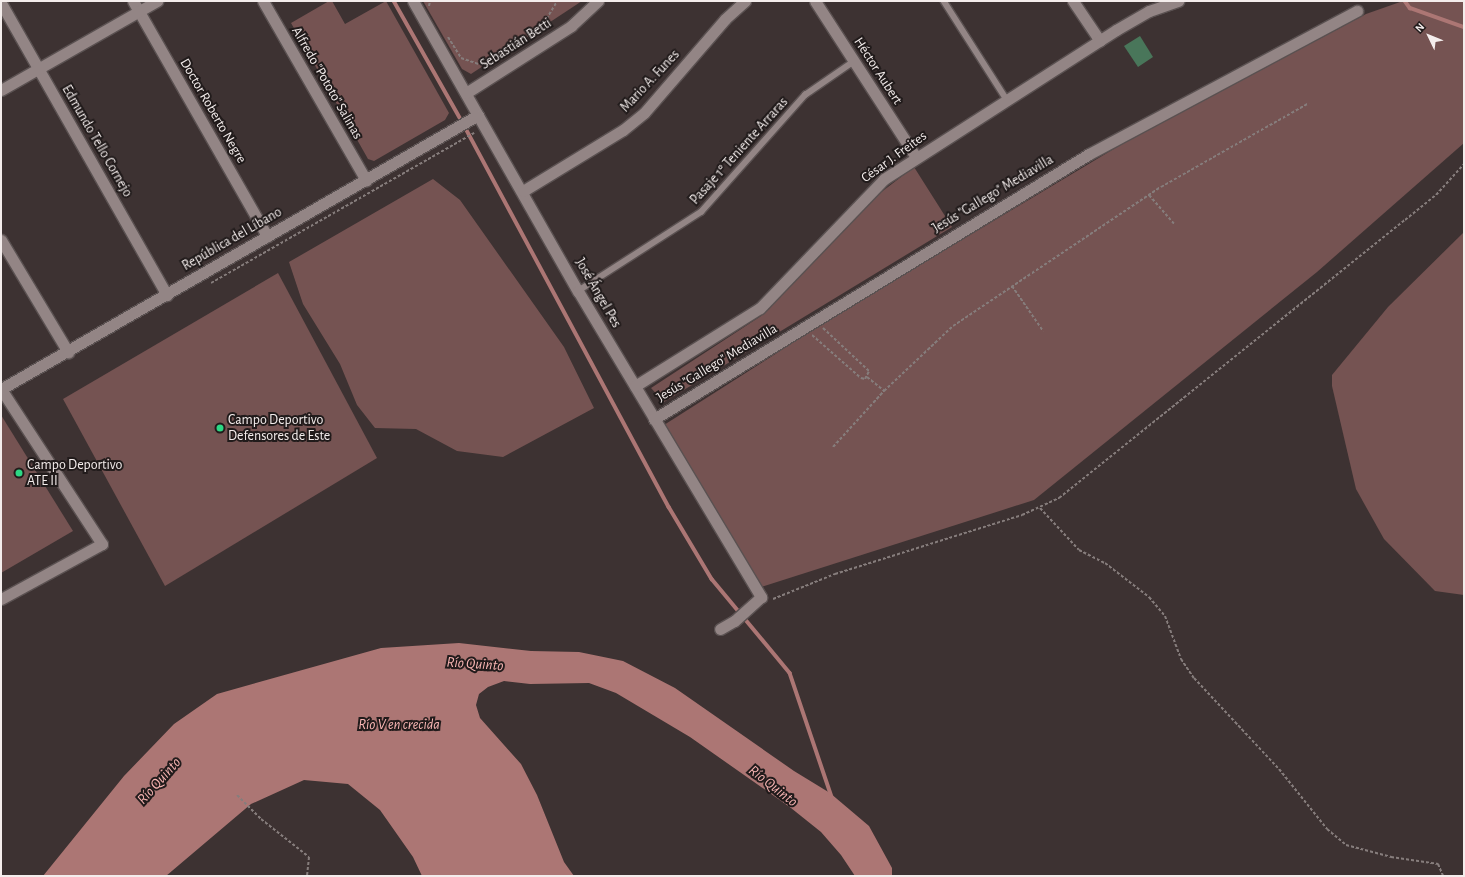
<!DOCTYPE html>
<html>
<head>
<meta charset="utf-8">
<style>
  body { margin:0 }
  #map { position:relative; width:1465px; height:877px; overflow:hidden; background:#3d3232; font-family:"Alegreya Sans",sans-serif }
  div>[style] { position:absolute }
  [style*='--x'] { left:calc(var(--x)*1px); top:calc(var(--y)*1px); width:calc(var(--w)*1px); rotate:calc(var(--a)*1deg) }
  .green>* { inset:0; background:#755352 }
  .water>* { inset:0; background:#ac7674 }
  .stream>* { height:3.5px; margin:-1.75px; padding:0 1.75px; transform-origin:1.75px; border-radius:1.75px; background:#ac7674 }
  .building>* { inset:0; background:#49765a }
  .path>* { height:2px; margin-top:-1px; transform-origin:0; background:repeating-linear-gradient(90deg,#867d7c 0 3px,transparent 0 5px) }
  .roads { filter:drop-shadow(1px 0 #5a5151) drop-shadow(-1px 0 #5a5151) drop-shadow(0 1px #5a5151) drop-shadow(0 -1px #5a5151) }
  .service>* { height:5.5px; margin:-2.75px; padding:0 2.75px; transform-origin:2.75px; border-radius:2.75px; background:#938585 }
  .minor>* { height:11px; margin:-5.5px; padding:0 5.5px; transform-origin:5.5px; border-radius:5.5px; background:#938585 }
  .dots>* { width:11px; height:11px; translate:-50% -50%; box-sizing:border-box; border:2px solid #211b1b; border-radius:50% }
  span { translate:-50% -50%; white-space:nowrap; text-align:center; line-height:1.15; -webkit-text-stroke:4px #211b1b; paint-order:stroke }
  .street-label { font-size:14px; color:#f4edec }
  .poi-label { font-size:14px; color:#f4edec }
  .left { translate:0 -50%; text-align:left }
  .water-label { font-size:15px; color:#f9b6b4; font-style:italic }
  .frame { position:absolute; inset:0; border:2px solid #f4edec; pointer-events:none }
  .north { position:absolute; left:1409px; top:16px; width:40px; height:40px; -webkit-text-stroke:3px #211b1b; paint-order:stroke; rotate:313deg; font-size:11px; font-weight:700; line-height:16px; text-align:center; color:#f4edec }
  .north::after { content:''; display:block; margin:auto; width:14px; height:18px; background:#f4edec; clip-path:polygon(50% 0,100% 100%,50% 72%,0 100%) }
</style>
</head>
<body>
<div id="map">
  <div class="green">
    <div style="clip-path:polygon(329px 1px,332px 1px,345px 24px,386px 1px,449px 113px,445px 120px,374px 161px,368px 159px,291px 23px)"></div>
    <div style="clip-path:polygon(423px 1px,582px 1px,471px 74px,462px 69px)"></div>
    <div style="clip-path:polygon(1403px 1px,1464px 1px,1464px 143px,1317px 272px,1034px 500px,758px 588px,664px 425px,830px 319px,1127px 141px,1366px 14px)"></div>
    <div style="clip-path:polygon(914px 167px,952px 227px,664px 402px,651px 388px,761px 316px,871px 200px)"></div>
    <div style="clip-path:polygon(433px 179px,460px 200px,564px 347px,594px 408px,503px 457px,457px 451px,416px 429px,375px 428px,357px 405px,340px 364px,303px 304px,289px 262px)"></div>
    <div style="clip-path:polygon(1464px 232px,1464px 595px,1435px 591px,1384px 539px,1356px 489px,1332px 386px,1332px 375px,1388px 307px)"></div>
    <div style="clip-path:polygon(278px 273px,377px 458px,165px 586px,63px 399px)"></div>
    <div style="clip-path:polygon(1px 415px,73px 531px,1px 573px)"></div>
  </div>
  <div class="water">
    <div style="clip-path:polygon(459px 643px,531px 651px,579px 652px,623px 661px,675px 688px,794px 771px,830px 793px,869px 826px,892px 868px,892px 876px,855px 876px,841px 855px,821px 832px,791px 808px,690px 737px,616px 693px,589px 683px,530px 684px,504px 681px,488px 687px,479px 694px,476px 705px,480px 718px,521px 764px,537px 795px,564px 862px,574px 876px,422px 876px,413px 857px,380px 810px,348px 784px,304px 780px,251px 804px,166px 876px,43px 876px,124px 776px,174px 724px,217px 694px,381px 648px)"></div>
  </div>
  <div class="stream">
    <div style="--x:394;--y:1;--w:140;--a:60.5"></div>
    <div style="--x:463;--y:123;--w:436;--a:61.8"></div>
    <div style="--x:669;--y:507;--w:84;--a:59.2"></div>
    <div style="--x:712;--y:579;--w:122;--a:50.3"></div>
    <div style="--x:790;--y:673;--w:131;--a:71.3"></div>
    <div style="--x:1405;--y:1;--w:9;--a:54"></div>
    <div style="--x:1410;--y:8;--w:57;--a:19.4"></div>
  </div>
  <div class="building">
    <div style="clip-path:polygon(1140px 36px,1153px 57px,1138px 67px,1124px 46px)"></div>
  </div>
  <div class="path">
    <div style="--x:429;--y:6;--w:5;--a:-79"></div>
    <div style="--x:448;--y:37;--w:25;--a:58"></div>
    <div style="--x:461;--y:58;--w:21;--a:19"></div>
    <div style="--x:481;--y:65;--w:76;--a:-33.7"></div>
    <div style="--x:544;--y:23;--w:26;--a:-59"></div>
    <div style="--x:1149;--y:195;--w:38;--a:49"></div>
    <div style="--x:211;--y:283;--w:303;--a:-29.7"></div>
    <div style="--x:1012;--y:286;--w:55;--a:55.4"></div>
    <div style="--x:812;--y:335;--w:65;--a:41.3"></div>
    <div style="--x:861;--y:378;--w:4;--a:14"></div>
    <div style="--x:865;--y:379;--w:9;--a:-63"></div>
    <div style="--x:869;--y:371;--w:63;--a:-136.9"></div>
    <div style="--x:867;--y:377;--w:22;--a:39"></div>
    <div style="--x:833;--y:447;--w:76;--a:-47.7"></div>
    <div style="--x:884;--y:391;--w:95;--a:-43.3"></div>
    <div style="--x:953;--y:326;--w:250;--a:-33.8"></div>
    <div style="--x:1161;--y:187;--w:170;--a:-29.6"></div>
    <div style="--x:1040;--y:508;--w:57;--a:47.1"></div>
    <div style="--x:1079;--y:550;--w:29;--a:27"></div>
    <div style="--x:1105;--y:563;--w:56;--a:37.7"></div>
    <div style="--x:1149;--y:597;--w:25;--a:50"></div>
    <div style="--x:1165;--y:616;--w:46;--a:69.6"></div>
    <div style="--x:1181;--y:659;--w:23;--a:56"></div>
    <div style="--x:1194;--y:678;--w:125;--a:47"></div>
    <div style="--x:1279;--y:769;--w:77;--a:51.3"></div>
    <div style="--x:1327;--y:829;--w:25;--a:40"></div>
    <div style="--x:1346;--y:845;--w:47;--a:14.9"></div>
    <div style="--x:1391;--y:857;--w:48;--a:8.5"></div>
    <div style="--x:1438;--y:864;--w:13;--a:67"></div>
    <div style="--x:773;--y:599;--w:67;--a:-22"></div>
    <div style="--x:835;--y:574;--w:196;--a:-17.5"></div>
    <div style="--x:1022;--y:515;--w:41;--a:-24.7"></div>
    <div style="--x:1059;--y:498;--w:444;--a:-38.8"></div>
    <div style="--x:1405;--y:220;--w:40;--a:-39"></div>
    <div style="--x:1436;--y:195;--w:42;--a:-47.9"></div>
    <div style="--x:237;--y:795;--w:34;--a:45"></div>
    <div style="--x:261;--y:819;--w:61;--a:38.4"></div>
    <div style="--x:309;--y:857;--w:19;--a:96"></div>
  </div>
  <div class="roads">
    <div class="service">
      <div style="--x:944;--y:1;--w:117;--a:57.5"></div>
      <div style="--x:578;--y:291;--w:146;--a:-32.7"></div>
      <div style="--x:701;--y:212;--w:157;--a:-48.4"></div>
      <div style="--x:805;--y:95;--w:58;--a:-34.5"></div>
    </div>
    <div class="minor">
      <div style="--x:133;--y:1;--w:271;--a:60.3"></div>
      <div style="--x:263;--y:1;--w:207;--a:60.1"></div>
      <div style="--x:413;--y:1;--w:334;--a:60.4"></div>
      <div style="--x:578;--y:291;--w:357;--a:59.1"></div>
      <div style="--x:761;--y:597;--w:36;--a:138"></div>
      <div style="--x:734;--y:621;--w:16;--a:150"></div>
      <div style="--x:815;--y:1;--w:186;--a:57.1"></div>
      <div style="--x:1073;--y:1;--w:48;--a:56"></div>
      <div style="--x:1;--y:3;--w:336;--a:60.4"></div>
      <div style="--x:1;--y:90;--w:180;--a:-29.7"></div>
      <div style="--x:466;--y:93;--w:125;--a:-32.5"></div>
      <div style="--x:571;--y:26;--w:37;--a:-43"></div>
      <div style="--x:523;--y:191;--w:117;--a:-31.4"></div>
      <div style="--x:623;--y:130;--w:27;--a:-39"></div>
      <div style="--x:644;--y:113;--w:124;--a:-49.2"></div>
      <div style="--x:725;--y:19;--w:27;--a:-42"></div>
      <div style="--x:1;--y:240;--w:131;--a:59.1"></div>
      <div style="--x:635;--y:386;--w:147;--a:-32"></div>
      <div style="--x:760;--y:308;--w:179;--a:-46.1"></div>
      <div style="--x:884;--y:179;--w:276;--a:-32.7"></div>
      <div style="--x:1116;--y:30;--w:38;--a:-30"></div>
      <div style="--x:1149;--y:11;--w:31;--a:-19"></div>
      <div style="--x:654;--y:419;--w:509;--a:-31.35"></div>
      <div style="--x:1089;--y:154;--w:304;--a:-28.1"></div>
      <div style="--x:1;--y:599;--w:115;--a:-28.6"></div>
      <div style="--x:102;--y:544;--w:185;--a:-123.1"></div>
      <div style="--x:1;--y:389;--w:550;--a:-29.87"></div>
    </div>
  </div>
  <div class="dots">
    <div style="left:220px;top:428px;background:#2cd884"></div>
    <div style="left:19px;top:473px;background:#2cd884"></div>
  </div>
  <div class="street-label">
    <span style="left:516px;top:44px;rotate:-33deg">Sebastián Betti</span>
    <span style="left:878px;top:71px;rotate:57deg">Héctor Aubert</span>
    <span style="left:650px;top:81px;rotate:-47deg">Mario A. Funes</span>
    <span style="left:327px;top:83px;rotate:60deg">Alfredo "Pototo" Salinas</span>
    <span style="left:213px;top:111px;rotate:60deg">Doctor Roberto Negre</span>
    <span style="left:97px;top:141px;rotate:60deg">Edmundo Tello Cornejo</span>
    <span style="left:739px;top:151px;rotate:-48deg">Pasaje 1º Teniente Arraras</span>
    <span style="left:894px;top:157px;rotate:-36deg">César J. Freites</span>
    <span style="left:993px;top:194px;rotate:-31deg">Jesús "Gallego" Mediavilla</span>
    <span style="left:232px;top:239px;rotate:-30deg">República del Líbano</span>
    <span style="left:598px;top:293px;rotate:60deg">José Ángel Pes</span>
    <span style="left:717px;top:363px;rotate:-31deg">Jesús "Gallego" Mediavilla</span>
  </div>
  <div class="poi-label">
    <span class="left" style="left:228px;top:428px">Campo Deportivo<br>Defensores de Este</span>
    <span class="left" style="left:27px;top:473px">Campo Deportivo<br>ATE II</span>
  </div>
  <div class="water-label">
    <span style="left:475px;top:664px;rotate:4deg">Río Quinto</span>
    <span style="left:399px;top:725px">Río V en crecida</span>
    <span style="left:159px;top:781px;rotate:-48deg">Río Quinto</span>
    <span style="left:773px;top:786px;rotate:38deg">Río Quinto</span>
  </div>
  <div class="frame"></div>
  <div class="north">N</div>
</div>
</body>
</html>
